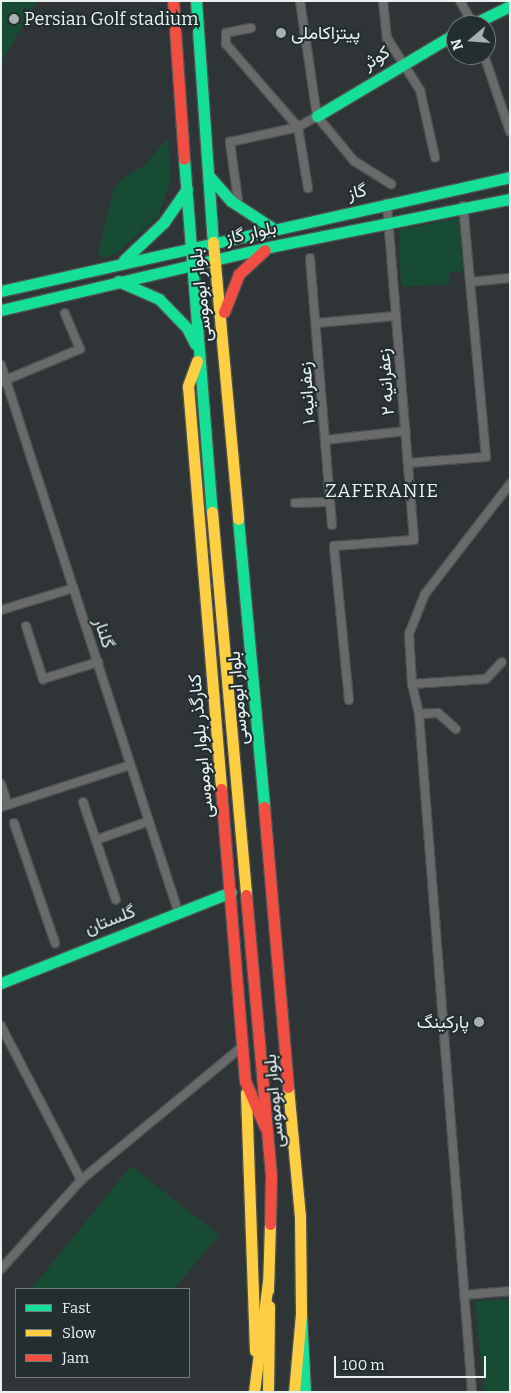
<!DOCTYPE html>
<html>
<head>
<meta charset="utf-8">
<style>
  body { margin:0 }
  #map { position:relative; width:511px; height:1393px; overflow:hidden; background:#2f3536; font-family:Bitter,Vazirmatn,serif }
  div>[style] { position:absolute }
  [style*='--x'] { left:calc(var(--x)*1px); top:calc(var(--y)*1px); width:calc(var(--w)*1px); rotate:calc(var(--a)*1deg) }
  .green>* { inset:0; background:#184b33 }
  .roads { filter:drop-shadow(1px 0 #4e5253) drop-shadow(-1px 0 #4e5253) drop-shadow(0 1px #4e5253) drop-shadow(0 -1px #4e5253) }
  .street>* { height:8px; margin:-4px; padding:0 4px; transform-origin:4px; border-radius:4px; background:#696b6b }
  .fast>* { height:11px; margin:-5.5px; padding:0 5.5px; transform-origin:5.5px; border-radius:5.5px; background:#16e098 }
  .slow>* { height:11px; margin:-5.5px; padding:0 5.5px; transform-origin:5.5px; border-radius:5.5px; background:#ffcf43 }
  .jam>* { height:11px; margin:-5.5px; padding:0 5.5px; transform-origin:5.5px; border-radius:5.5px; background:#f24e42 }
  .dots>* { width:14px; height:14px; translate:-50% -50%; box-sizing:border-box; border:2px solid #222e2f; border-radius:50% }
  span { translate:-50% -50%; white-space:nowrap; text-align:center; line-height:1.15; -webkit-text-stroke:4px #222e2f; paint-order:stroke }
  .poi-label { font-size:18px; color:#e9f1f1 }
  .left { translate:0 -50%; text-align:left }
  .right { translate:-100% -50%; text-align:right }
  .street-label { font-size:18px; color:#e9f1f1 }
  .neighbourhood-label { font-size:19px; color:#e9f1f1; letter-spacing:1px }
  .frame { position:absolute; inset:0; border:2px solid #e9f1f1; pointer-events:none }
  .legend { position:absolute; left:15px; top:1288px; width:175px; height:90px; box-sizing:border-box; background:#222e2f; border:1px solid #727c7d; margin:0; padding:6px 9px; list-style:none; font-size:15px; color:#e9f1f1 }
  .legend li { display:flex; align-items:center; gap:10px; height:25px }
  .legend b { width:25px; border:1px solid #727c7d }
  .north { position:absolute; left:446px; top:15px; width:50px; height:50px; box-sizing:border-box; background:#222e2f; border:1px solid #727c7d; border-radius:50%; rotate:252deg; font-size:14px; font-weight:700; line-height:20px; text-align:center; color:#e9f1f1 }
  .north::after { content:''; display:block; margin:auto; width:18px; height:22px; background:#a8afb0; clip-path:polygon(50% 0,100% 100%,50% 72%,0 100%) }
  .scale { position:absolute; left:334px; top:1356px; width:152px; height:22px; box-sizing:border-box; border:2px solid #e9f1f1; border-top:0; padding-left:6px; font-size:15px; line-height:18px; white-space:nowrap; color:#e9f1f1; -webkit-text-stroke:4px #222e2f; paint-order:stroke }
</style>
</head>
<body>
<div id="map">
  <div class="green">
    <div style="clip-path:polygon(1px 1px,37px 1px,1px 62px)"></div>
    <div style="clip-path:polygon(168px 138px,171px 178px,159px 215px,118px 252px,105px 258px,98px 255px,114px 189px,119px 181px,146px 164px)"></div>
    <div style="clip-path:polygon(459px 218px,463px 271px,450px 272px,449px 284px,401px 287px,399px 230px)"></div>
    <div style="clip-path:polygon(131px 1166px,219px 1235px,174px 1289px,31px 1289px)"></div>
    <div style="clip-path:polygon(510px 1299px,510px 1392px,484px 1392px,475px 1301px)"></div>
  </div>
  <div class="roads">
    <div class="street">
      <div style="--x:300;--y:1;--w:116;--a:81.6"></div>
      <div style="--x:317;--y:116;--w:58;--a:50.6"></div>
      <div style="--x:354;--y:161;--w:44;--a:31.9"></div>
      <div style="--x:383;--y:1;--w:37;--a:84"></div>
      <div style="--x:387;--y:38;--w:62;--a:57.6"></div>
      <div style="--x:420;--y:90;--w:69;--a:77.4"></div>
      <div style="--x:460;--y:1;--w:28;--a:60"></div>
      <div style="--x:251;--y:28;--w:25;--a:169"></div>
      <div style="--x:226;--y:33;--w:11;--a:90"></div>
      <div style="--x:226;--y:44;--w:110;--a:49.1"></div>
      <div style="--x:298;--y:127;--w:62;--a:80.7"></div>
      <div style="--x:484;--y:55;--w:81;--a:71.3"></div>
      <div style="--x:238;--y:200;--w:59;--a:-97.9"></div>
      <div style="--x:230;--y:142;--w:70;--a:-12.4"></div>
      <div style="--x:298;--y:127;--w:22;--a:-30"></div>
      <div style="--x:310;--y:258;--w:268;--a:85.3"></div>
      <div style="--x:470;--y:282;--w:40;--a:-5.7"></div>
      <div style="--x:316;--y:323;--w:80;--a:-5"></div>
      <div style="--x:1;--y:365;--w:574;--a:72.04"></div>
      <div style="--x:1;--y:382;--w:86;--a:-22.7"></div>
      <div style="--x:80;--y:349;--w:39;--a:-113"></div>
      <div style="--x:325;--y:440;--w:81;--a:-6.4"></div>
      <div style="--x:408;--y:463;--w:78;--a:-4.4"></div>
      <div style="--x:486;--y:457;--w:252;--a:-95.2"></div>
      <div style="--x:295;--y:503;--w:35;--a:-2"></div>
      <div style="--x:1;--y:610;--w:76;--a:-16.8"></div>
      <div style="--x:26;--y:626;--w:56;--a:72.2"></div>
      <div style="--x:43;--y:679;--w:58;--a:-17.2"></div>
      <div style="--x:412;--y:684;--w:74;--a:-3.9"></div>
      <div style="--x:486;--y:679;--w:23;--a:-47"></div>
      <div style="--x:349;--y:700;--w:155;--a:-95.6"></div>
      <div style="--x:334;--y:546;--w:80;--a:-4.3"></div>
      <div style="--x:414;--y:540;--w:338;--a:-94.6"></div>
      <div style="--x:419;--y:714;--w:19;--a:-3"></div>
      <div style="--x:438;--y:713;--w:24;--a:42"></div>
      <div style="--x:1;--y:784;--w:22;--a:72"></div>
      <div style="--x:83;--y:802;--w:103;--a:71.4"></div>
      <div style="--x:1;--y:807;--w:136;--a:-18"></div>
      <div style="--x:14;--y:823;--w:127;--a:71.1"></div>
      <div style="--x:96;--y:840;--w:56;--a:-19.7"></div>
      <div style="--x:1;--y:1026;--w:174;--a:62.5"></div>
      <div style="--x:81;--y:1180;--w:210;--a:-39.6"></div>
      <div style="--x:1;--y:1269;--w:120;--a:-48"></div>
      <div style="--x:464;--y:1295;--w:46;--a:-5"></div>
      <div style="--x:472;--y:1392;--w:680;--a:-94.47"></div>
      <div style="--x:419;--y:714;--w:31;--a:-103"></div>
      <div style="--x:412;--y:684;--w:50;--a:-93.4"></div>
      <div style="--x:409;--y:634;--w:43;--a:-68.2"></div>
      <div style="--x:425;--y:594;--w:139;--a:-52.3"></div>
    </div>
    <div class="fast">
      <div style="--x:196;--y:1;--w:242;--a:86"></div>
      <div style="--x:471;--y:25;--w:43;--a:-26"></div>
      <div style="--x:317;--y:116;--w:162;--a:-30.8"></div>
      <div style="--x:184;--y:159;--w:354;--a:85.5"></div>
      <div style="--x:210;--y:177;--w:32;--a:49"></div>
      <div style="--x:231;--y:201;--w:51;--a:33.1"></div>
      <div style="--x:124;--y:260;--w:55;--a:-43.5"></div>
      <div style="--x:164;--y:222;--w:40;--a:-55.1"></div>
      <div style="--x:118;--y:281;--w:45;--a:23.7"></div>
      <div style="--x:159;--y:299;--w:40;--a:46"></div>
      <div style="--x:187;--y:328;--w:18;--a:63"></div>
      <div style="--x:1;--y:291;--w:522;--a:-12.62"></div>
      <div style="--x:1;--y:310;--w:275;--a:-13.2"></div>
      <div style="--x:269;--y:247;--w:246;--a:-11.3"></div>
      <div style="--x:238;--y:519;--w:289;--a:84.8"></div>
      <div style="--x:1;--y:983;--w:247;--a:-21.6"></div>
      <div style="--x:301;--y:1314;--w:78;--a:87.1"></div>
    </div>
    <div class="slow">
      <div style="--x:213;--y:242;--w:278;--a:84.8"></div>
      <div style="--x:197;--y:361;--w:27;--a:110"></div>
      <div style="--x:188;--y:386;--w:404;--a:85.3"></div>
      <div style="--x:212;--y:512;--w:385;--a:84.9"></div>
      <div style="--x:288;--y:1087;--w:130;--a:84.7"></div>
      <div style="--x:300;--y:1216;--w:98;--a:89.4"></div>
      <div style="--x:301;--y:1314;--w:78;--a:95.1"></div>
      <div style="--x:246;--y:1093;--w:258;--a:88"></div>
      <div style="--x:268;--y:1290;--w:66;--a:-88.3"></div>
      <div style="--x:254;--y:1392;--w:112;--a:-82.8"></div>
      <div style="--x:268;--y:1392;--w:86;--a:-89.3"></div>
    </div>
    <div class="jam">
      <div style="--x:173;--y:1;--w:158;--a:86"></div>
      <div style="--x:224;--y:312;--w:41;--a:-68.5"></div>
      <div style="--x:239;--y:274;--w:35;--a:-43"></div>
      <div style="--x:221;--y:789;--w:293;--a:85.3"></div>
      <div style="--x:245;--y:1081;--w:50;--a:66.5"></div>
      <div style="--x:264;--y:807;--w:281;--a:85.1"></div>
      <div style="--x:246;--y:895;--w:282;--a:84.9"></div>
      <div style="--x:271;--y:1176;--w:48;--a:91.2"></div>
    </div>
  </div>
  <div class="dots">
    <div style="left:14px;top:19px;background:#a8afb0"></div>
    <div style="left:281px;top:33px;background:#a8afb0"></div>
    <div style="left:479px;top:1022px;background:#a8afb0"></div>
  </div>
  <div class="poi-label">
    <span class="left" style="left:24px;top:19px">Persian Golf stadium</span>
    <span class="left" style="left:291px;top:33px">پیتزاکاملی</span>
    <span class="right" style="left:469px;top:1022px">پارکینگ</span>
  </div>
  <div class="street-label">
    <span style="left:376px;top:58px;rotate:-32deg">کوثر</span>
    <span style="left:357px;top:192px;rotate:-13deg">گاز</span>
    <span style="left:251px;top:233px;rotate:-13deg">بلوار گاز</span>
    <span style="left:201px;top:295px;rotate:-96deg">بلوار ابوموسی</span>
    <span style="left:386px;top:382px;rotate:-94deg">زعفرانیه ۲</span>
    <span style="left:307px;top:393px;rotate:-94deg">زعفرانیه ۱</span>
    <span style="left:104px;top:633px;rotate:72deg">گلنار</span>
    <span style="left:238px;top:698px;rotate:-95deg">بلوار ابوموسی</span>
    <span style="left:201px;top:746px;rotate:-95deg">کنارگذر بلوار ابوموسی</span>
    <span style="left:110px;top:920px;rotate:-21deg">گلستان</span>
    <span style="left:274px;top:1101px;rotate:-95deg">بلوار ابوموسی</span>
  </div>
  <div class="neighbourhood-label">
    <span style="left:382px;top:491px">ZAFERANIE</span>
  </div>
  <div class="frame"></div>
  <ul class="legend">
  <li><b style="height:6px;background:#16e098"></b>Fast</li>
  <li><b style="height:6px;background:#ffcf43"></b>Slow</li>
  <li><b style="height:6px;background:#f24e42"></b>Jam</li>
  </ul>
  <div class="north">N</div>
  <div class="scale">100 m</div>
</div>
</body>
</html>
